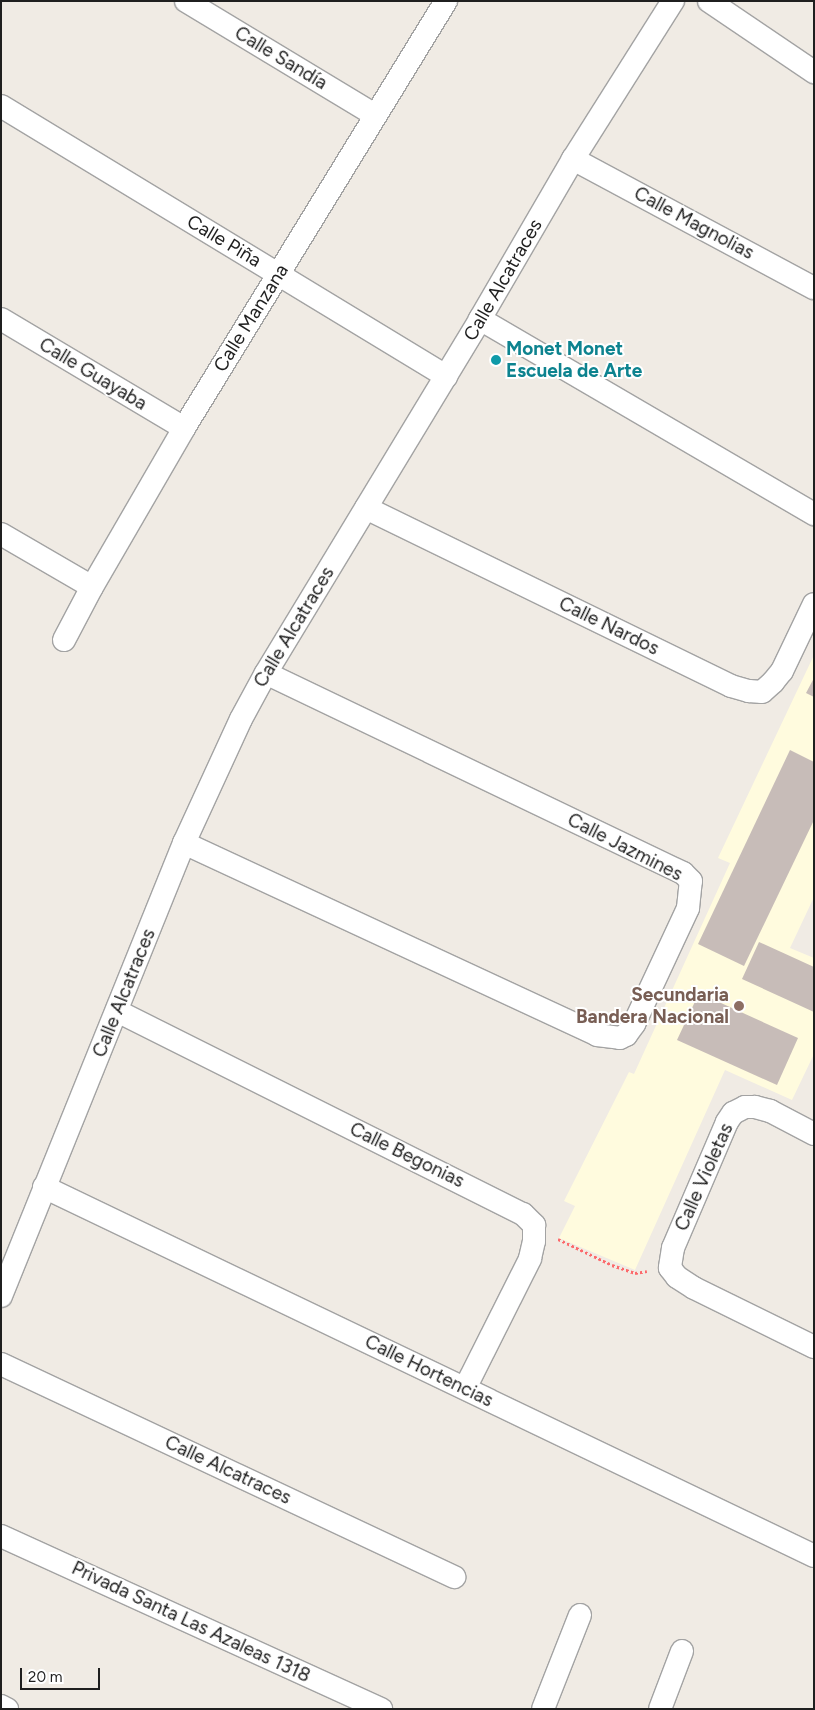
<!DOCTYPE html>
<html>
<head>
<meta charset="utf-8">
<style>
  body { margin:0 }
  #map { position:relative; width:815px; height:1710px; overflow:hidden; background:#f0ebe4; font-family:Figtree,sans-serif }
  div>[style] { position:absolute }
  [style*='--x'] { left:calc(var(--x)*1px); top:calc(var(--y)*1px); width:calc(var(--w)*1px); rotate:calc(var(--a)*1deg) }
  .education>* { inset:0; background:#fffbde }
  .building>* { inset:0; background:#c7bcb8 }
  .path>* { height:3px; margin-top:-1.5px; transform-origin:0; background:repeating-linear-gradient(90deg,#fc696b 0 2.5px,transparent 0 5px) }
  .roads { filter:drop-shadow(1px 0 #a3a3a3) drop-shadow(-1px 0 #a3a3a3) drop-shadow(0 1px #a3a3a3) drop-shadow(0 -1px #a3a3a3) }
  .minor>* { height:22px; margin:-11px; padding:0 11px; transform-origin:11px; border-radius:11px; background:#fff }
  .dots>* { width:14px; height:14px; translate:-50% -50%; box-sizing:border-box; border:2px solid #fff; border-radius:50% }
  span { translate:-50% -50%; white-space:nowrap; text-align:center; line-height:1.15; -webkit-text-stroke:4px #fff; paint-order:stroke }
  .street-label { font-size:19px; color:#1f1f1f }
  .culture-label { font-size:19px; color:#0d838f; font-weight:700 }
  .left { translate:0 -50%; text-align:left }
  .education-label { font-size:19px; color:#785e54; font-weight:700 }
  .right { translate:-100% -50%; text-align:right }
  .frame { position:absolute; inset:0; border:2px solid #1f1f1f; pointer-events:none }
  .scale { position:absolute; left:20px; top:1668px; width:80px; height:22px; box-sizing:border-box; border:2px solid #1f1f1f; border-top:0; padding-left:6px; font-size:15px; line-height:18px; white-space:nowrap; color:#1f1f1f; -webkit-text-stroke:4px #fff; paint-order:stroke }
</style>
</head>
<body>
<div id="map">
  <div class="education">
    <div style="clip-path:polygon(814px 655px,814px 897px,790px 948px,814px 958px,814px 1054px,792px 1100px,725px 1070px,635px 1270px,559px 1238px,575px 1206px,564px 1201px,629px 1072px,634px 1074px,730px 863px,718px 858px)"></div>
  </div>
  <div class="building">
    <div style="clip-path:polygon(814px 678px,814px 697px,806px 693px)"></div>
    <div style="clip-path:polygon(790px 750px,814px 762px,814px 820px,744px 966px,698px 944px)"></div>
    <div style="clip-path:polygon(759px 942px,814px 967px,814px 1012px,742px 979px)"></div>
    <div style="clip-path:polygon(699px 993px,798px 1038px,777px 1085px,677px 1040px)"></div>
  </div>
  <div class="path">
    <div style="--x:558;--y:1239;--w:60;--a:25.7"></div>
    <div style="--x:612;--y:1265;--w:24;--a:19"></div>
    <div style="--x:635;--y:1273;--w:12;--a:-9"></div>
  </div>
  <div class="roads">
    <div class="minor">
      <div style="--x:186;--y:1;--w:221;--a:31.1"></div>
      <div style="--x:709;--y:1;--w:127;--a:34.1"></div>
      <div style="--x:1;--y:106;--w:521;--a:31.25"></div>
      <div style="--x:573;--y:159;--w:273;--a:28.2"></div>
      <div style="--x:1;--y:319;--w:213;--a:30.8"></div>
      <div style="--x:480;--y:319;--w:387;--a:30.3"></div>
      <div style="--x:366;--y:508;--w:406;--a:26"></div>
      <div style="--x:731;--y:686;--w:19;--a:16"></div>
      <div style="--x:749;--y:691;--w:13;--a:4"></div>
      <div style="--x:762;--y:692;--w:15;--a:-42"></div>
      <div style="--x:773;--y:682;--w:14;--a:-51"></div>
      <div style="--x:782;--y:671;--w:74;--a:-64.5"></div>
      <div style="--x:1;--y:534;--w:105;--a:30.2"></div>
      <div style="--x:64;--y:640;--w:60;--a:-62.2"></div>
      <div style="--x:92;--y:587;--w:184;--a:-59.9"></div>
      <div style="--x:184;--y:428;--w:501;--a:-58.47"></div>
      <div style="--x:184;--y:843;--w:455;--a:24.9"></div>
      <div style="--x:597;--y:1035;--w:23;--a:7"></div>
      <div style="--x:620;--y:1038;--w:7;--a:-27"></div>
      <div style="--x:626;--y:1035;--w:14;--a:-54"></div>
      <div style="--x:634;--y:1024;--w:128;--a:-65"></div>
      <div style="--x:688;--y:908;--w:27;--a:-84"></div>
      <div style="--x:691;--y:881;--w:11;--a:-135"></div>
      <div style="--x:683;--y:873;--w:462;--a:-154.4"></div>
      <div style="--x:117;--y:1011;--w:454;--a:26.6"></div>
      <div style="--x:523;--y:1214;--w:16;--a:45"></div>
      <div style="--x:534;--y:1225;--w:16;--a:90"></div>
      <div style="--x:534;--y:1241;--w:18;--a:103"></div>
      <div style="--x:530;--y:1259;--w:144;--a:116.7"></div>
      <div style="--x:814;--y:1134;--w:50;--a:-152.4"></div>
      <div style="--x:770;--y:1111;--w:16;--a:-165"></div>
      <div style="--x:755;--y:1107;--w:10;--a:180"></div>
      <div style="--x:745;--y:1107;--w:13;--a:153"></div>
      <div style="--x:733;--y:1113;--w:11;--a:124"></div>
      <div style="--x:727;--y:1122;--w:137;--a:113.2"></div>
      <div style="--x:673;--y:1248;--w:20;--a:99"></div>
      <div style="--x:670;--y:1268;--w:11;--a:52"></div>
      <div style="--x:677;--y:1277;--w:20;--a:33"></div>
      <div style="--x:694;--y:1288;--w:134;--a:26.2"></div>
      <div style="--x:44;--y:1187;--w:854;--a:25.6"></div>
      <div style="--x:1;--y:1296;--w:489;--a:-68"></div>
      <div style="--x:184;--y:843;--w:136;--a:-65.3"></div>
      <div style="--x:241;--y:719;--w:52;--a:-61.5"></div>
      <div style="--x:266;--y:673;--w:414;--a:-58.8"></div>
      <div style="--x:480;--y:319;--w:185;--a:-59.8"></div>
      <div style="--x:573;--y:159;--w:187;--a:-57.7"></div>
      <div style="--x:1;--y:1364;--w:501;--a:25.18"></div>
      <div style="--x:1;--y:1536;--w:418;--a:24.5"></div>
      <div style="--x:1;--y:1706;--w:7;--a:27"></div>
      <div style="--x:543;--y:1709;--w:101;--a:-68.5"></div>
      <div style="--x:660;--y:1709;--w:62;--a:-69.2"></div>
    </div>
  </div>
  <div class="dots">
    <div style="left:496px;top:360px;background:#0f9aa8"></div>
    <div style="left:739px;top:1006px;background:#8d6e63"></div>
  </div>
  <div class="street-label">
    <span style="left:281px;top:58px;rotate:31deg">Calle Sandía</span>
    <span style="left:694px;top:223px;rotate:28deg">Calle Magnolias</span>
    <span style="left:224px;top:241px;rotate:31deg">Calle Piña</span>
    <span style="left:503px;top:280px;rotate:-60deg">Calle Alcatraces</span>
    <span style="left:251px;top:318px;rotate:-58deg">Calle Manzana</span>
    <span style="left:93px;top:374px;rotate:31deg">Calle Guayaba</span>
    <span style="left:609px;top:626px;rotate:26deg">Calle Nardos</span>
    <span style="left:294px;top:627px;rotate:-59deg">Calle Alcatraces</span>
    <span style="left:625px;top:847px;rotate:27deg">Calle Jazmines</span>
    <span style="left:124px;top:993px;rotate:-68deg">Calle Alcatraces</span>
    <span style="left:407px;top:1155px;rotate:26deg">Calle Begonias</span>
    <span style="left:704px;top:1177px;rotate:-66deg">Calle Violetas</span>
    <span style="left:429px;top:1371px;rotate:26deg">Calle Hortencias</span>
    <span style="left:228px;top:1470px;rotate:25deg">Calle Alcatraces</span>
    <span style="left:191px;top:1622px;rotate:25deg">Privada Santa Las Azaleas 1318</span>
  </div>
  <div class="culture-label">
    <span class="left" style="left:506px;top:360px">Monet Monet<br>Escuela de Arte</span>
  </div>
  <div class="education-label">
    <span class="right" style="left:729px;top:1006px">Secundaria<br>Bandera Nacional</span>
  </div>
  <div class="frame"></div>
  <div class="scale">20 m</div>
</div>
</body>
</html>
